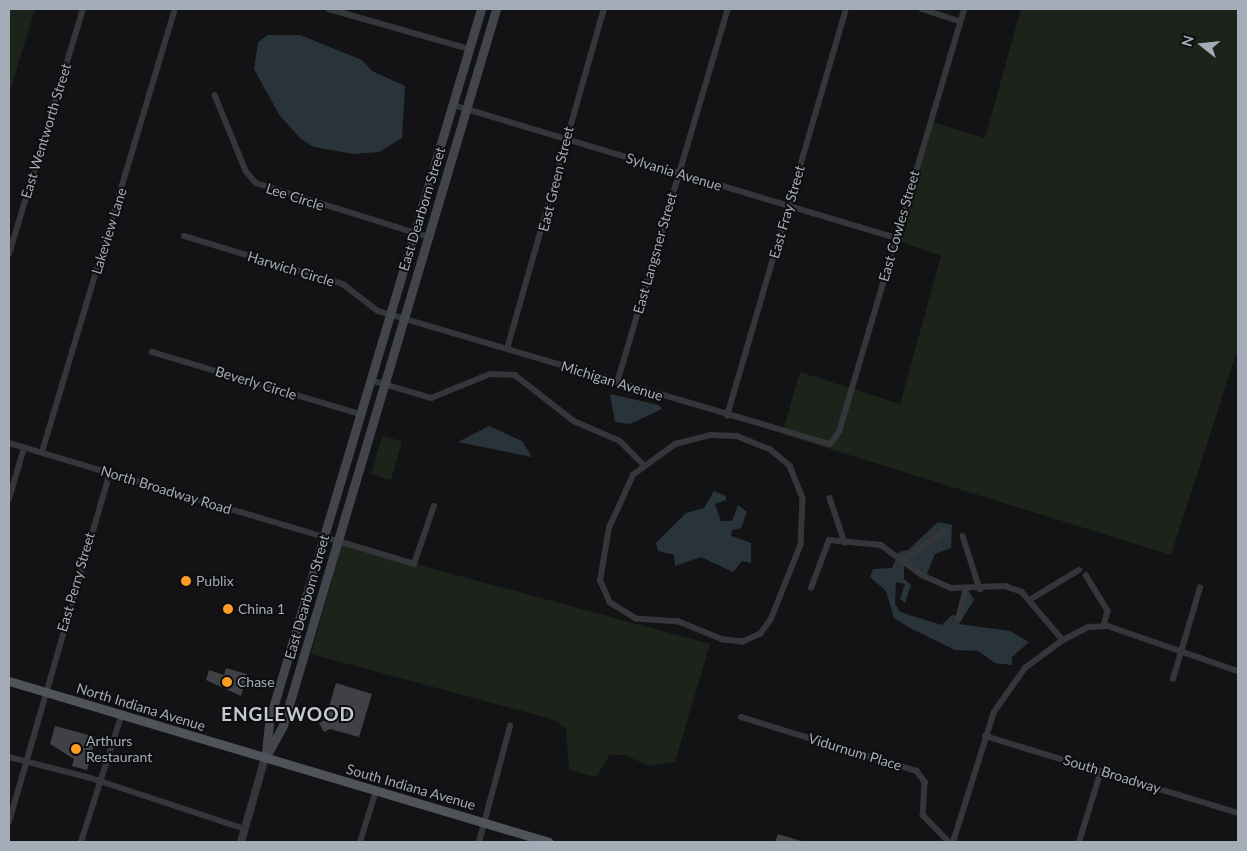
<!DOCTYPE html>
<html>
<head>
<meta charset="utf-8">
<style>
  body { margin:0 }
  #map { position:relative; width:1247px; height:851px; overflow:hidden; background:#131315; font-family:Lato,sans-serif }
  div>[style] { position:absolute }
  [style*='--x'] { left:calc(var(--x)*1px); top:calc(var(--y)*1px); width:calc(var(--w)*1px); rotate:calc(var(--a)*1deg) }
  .green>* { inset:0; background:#1b231b }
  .water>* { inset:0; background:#29343a }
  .building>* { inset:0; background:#3f4145 }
  .minor>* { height:5.5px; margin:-2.75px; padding:0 2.75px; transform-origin:2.75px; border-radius:2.75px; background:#34363a }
  .tertiary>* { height:8px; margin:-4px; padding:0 4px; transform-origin:4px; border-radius:4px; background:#34363a }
  .secondary>* { height:9px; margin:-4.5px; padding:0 4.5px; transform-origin:4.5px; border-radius:4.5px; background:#42454b }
  .primary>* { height:9px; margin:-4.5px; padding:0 4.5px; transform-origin:4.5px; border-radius:4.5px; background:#50535a }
  .dots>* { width:14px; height:14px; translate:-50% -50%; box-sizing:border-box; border:2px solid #0e0e10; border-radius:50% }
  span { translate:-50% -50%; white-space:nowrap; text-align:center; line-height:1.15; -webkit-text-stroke:4px #0e0e10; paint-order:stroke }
  .street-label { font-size:14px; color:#a4acb7 }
  .poi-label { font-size:14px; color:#a4acb7 }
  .left { translate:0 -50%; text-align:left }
  .district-label { font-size:19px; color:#c5cad2; font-weight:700; letter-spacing:1px }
  .frame { position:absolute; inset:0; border:10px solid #a4acb7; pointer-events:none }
  .north { position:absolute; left:1177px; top:20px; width:50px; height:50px; -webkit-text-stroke:4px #0e0e10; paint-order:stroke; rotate:286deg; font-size:14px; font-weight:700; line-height:20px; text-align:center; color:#a4acb7 }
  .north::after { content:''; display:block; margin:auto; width:18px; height:22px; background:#a4acb7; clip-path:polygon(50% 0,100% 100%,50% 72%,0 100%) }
</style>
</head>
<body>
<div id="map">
  <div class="green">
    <div style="clip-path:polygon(9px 9px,35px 9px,9px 95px)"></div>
    <div style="clip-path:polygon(1021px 9px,1238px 9px,1238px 348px,1171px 555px,782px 434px,800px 372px,900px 404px,941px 256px,896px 240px,932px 122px,985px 138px)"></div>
    <div style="clip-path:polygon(382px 436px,402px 441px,391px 480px,371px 474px)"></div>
    <div style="clip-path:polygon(342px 544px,710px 644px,675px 762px,650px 766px,624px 755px,610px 755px,596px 777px,569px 770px,566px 729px,555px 720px,311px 654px)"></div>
  </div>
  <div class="water">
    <div style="clip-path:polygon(268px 35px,300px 35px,362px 60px,372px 71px,405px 86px,402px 138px,379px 152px,354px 154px,314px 147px,301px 139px,280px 116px,254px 69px,258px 42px)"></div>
    <div style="clip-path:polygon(610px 394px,659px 405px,662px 409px,630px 424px,615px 422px)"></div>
    <div style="clip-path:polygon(489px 426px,522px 441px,532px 457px,458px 442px)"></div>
    <div style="clip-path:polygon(714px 491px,726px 496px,726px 500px,715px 504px,721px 521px,732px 521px,738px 505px,747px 512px,741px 528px,732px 530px,731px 536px,751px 543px,751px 563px,742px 561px,733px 572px,701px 557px,675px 566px,674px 555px,658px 551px,656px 543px,686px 513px,704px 508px)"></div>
    <div style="clip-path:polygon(938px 522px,952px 525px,951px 548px,935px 554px,926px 576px,908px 564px,904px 566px,904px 579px,911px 585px,905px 603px,900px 599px,905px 584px,896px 582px,895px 604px,900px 612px,942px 625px,952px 615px,958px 616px,967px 588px,974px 600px,959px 624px,1010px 631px,1029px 642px,1012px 657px,1012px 665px,995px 663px,978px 651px,955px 650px,908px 627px,894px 618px,886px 591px,870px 577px,873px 569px,892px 568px,899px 552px,908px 550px)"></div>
  </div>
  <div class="building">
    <div style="clip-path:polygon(226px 668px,247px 674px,241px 696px,206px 680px,209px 670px,224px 675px)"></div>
    <div style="clip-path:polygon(336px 683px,372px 694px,359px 737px,330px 729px,324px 732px,319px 723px,325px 720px)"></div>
    <div style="clip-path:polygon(55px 726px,96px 737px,87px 770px,72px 766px,74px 759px,50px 744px)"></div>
    <div style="clip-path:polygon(778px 834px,801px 841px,801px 842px,775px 842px)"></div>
  </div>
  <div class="minor">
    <div style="--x:329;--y:9;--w:146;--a:15.9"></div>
    <div style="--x:922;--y:9;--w:40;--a:18"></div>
    <div style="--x:215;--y:95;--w:82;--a:67.8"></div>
    <div style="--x:246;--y:171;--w:16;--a:50"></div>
    <div style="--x:256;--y:183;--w:180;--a:17.4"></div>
    <div style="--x:453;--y:105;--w:462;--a:16.7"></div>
    <div style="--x:184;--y:236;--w:166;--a:16.8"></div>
    <div style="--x:343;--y:284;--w:44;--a:37.6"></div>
    <div style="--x:378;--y:311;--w:471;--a:16.4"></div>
    <div style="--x:830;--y:444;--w:15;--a:-53"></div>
    <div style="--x:839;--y:432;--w:441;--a:-73.5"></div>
    <div style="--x:9;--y:254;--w:256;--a:-73.2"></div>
    <div style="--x:507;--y:349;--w:354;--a:-74.1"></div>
    <div style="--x:152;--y:352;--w:217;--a:16.6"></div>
    <div style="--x:370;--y:380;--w:64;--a:16.4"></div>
    <div style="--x:431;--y:398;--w:64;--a:-22.1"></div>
    <div style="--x:490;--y:374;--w:25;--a:2"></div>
    <div style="--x:515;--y:375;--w:75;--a:37.9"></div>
    <div style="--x:574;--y:421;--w:50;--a:23.5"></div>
    <div style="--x:620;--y:441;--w:33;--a:45"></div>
    <div style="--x:617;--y:383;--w:390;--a:-73.5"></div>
    <div style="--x:727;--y:416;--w:424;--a:-73.7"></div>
    <div style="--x:711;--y:435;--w:26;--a:2"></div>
    <div style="--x:737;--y:436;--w:35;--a:22"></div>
    <div style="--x:770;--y:449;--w:26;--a:40"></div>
    <div style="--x:790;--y:466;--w:35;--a:68"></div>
    <div style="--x:803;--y:498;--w:47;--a:92.4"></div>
    <div style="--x:801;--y:545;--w:81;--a:111.8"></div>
    <div style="--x:771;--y:620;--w:17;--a:126"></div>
    <div style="--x:761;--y:634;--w:20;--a:156"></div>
    <div style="--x:743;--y:642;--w:20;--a:-174"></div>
    <div style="--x:723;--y:640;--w:48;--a:-157.8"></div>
    <div style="--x:679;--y:622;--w:43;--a:-176"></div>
    <div style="--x:636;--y:619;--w:31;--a:-148"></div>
    <div style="--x:610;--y:603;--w:24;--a:-114"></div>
    <div style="--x:600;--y:581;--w:54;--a:-80.4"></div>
    <div style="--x:609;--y:528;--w:58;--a:-65.6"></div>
    <div style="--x:633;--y:475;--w:52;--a:-36.4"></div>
    <div style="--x:675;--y:444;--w:37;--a:-14"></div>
    <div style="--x:9;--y:443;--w:423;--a:16.6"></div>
    <div style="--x:414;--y:564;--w:61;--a:-71"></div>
    <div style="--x:42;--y:452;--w:463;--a:-73.3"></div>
    <div style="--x:830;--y:498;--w:47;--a:71.6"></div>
    <div style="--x:9;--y:499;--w:53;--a:-73.6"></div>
    <div style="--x:963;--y:536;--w:56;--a:72.2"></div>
    <div style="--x:904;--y:560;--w:49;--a:-35.9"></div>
    <div style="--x:1086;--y:575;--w:42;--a:58.6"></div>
    <div style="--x:1108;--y:611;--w:16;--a:105"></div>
    <div style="--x:811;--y:588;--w:51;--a:-69.4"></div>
    <div style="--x:829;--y:540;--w:52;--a:5.5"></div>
    <div style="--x:881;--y:545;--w:51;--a:36.2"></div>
    <div style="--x:922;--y:575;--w:32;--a:24"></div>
    <div style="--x:951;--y:588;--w:54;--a:-2.1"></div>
    <div style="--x:1005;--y:586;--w:18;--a:19"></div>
    <div style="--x:1022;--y:592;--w:63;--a:49.5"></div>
    <div style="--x:1031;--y:599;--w:56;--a:-31.1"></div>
    <div style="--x:958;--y:619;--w:30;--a:-75"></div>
    <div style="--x:1173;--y:679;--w:95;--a:-73.5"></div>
    <div style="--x:741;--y:717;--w:184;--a:17.1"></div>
    <div style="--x:917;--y:771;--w:14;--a:54"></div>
    <div style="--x:925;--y:782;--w:33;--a:93"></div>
    <div style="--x:923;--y:815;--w:37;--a:46"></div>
    <div style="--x:985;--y:736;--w:264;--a:16.9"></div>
    <div style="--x:9;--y:757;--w:85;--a:14.4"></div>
    <div style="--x:91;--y:778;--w:162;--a:18.3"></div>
    <div style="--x:9;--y:822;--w:363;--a:-73.9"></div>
    <div style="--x:81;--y:842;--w:131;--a:-72.3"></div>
    <div style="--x:360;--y:842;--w:53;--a:-72.6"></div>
    <div style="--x:479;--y:842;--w:120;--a:-75"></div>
    <div style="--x:953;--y:842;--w:136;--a:-72.5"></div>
    <div style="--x:994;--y:712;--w:54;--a:-54.8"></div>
    <div style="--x:1025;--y:668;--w:47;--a:-36.4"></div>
    <div style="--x:1063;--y:640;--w:28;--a:-27"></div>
    <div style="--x:1088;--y:627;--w:20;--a:-3"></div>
    <div style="--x:1108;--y:626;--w:138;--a:19.1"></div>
    <div style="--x:1079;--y:842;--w:74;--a:-72.8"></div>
  </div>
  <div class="tertiary">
    <div style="--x:241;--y:842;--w:87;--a:-74.1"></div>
  </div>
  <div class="secondary">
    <div style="--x:266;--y:752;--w:31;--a:-84"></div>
    <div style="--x:269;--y:721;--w:743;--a:-73.42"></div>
    <div style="--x:265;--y:758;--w:38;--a:-61"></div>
    <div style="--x:283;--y:725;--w:747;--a:-73.43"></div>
  </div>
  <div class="primary">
    <div style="--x:9;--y:681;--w:563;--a:16.6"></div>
  </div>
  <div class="dots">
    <div style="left:186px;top:581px;background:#fe9c23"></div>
    <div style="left:228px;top:609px;background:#fe9c23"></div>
    <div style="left:227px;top:682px;background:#fe9c23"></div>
    <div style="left:76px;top:749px;background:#fe9c23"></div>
  </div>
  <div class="street-label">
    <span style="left:46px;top:131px;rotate:-73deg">East Wentworth Street</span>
    <span style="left:674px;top:172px;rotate:17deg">Sylvania Avenue</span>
    <span style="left:556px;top:179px;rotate:-76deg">East Green Street</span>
    <span style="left:295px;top:197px;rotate:18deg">Lee Circle</span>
    <span style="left:422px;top:209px;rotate:-73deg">East Dearborn Street</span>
    <span style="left:787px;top:212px;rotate:-74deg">East Fray Street</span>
    <span style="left:899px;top:226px;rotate:-74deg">East Cowles Street</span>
    <span style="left:109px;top:231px;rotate:-73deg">Lakeview Lane</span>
    <span style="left:655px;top:253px;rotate:-74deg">East Langsner Street</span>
    <span style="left:291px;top:269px;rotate:17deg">Harwich Circle</span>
    <span style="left:612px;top:381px;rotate:17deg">Michigan Avenue</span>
    <span style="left:256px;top:383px;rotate:17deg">Beverly Circle</span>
    <span style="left:166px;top:490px;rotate:17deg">North Broadway Road</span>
    <span style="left:76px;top:582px;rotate:-74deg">East Perry Street</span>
    <span style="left:307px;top:597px;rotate:-74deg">East Dearborn Street</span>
    <span style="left:141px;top:707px;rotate:17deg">North Indiana Avenue</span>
    <span style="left:855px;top:752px;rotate:17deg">Vidurnum Place</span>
    <span style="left:1112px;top:774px;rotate:17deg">South Broadway</span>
    <span style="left:411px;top:787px;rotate:16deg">South Indiana Avenue</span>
  </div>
  <div class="poi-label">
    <span class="left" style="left:196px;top:581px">Publix</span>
    <span class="left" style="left:238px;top:609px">China 1</span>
    <span class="left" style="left:237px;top:682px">Chase</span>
    <span class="left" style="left:86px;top:749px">Arthurs<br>Restaurant</span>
  </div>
  <div class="district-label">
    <span style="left:288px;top:714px">ENGLEWOOD</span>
  </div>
  <div class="frame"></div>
  <div class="north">N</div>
</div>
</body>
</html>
